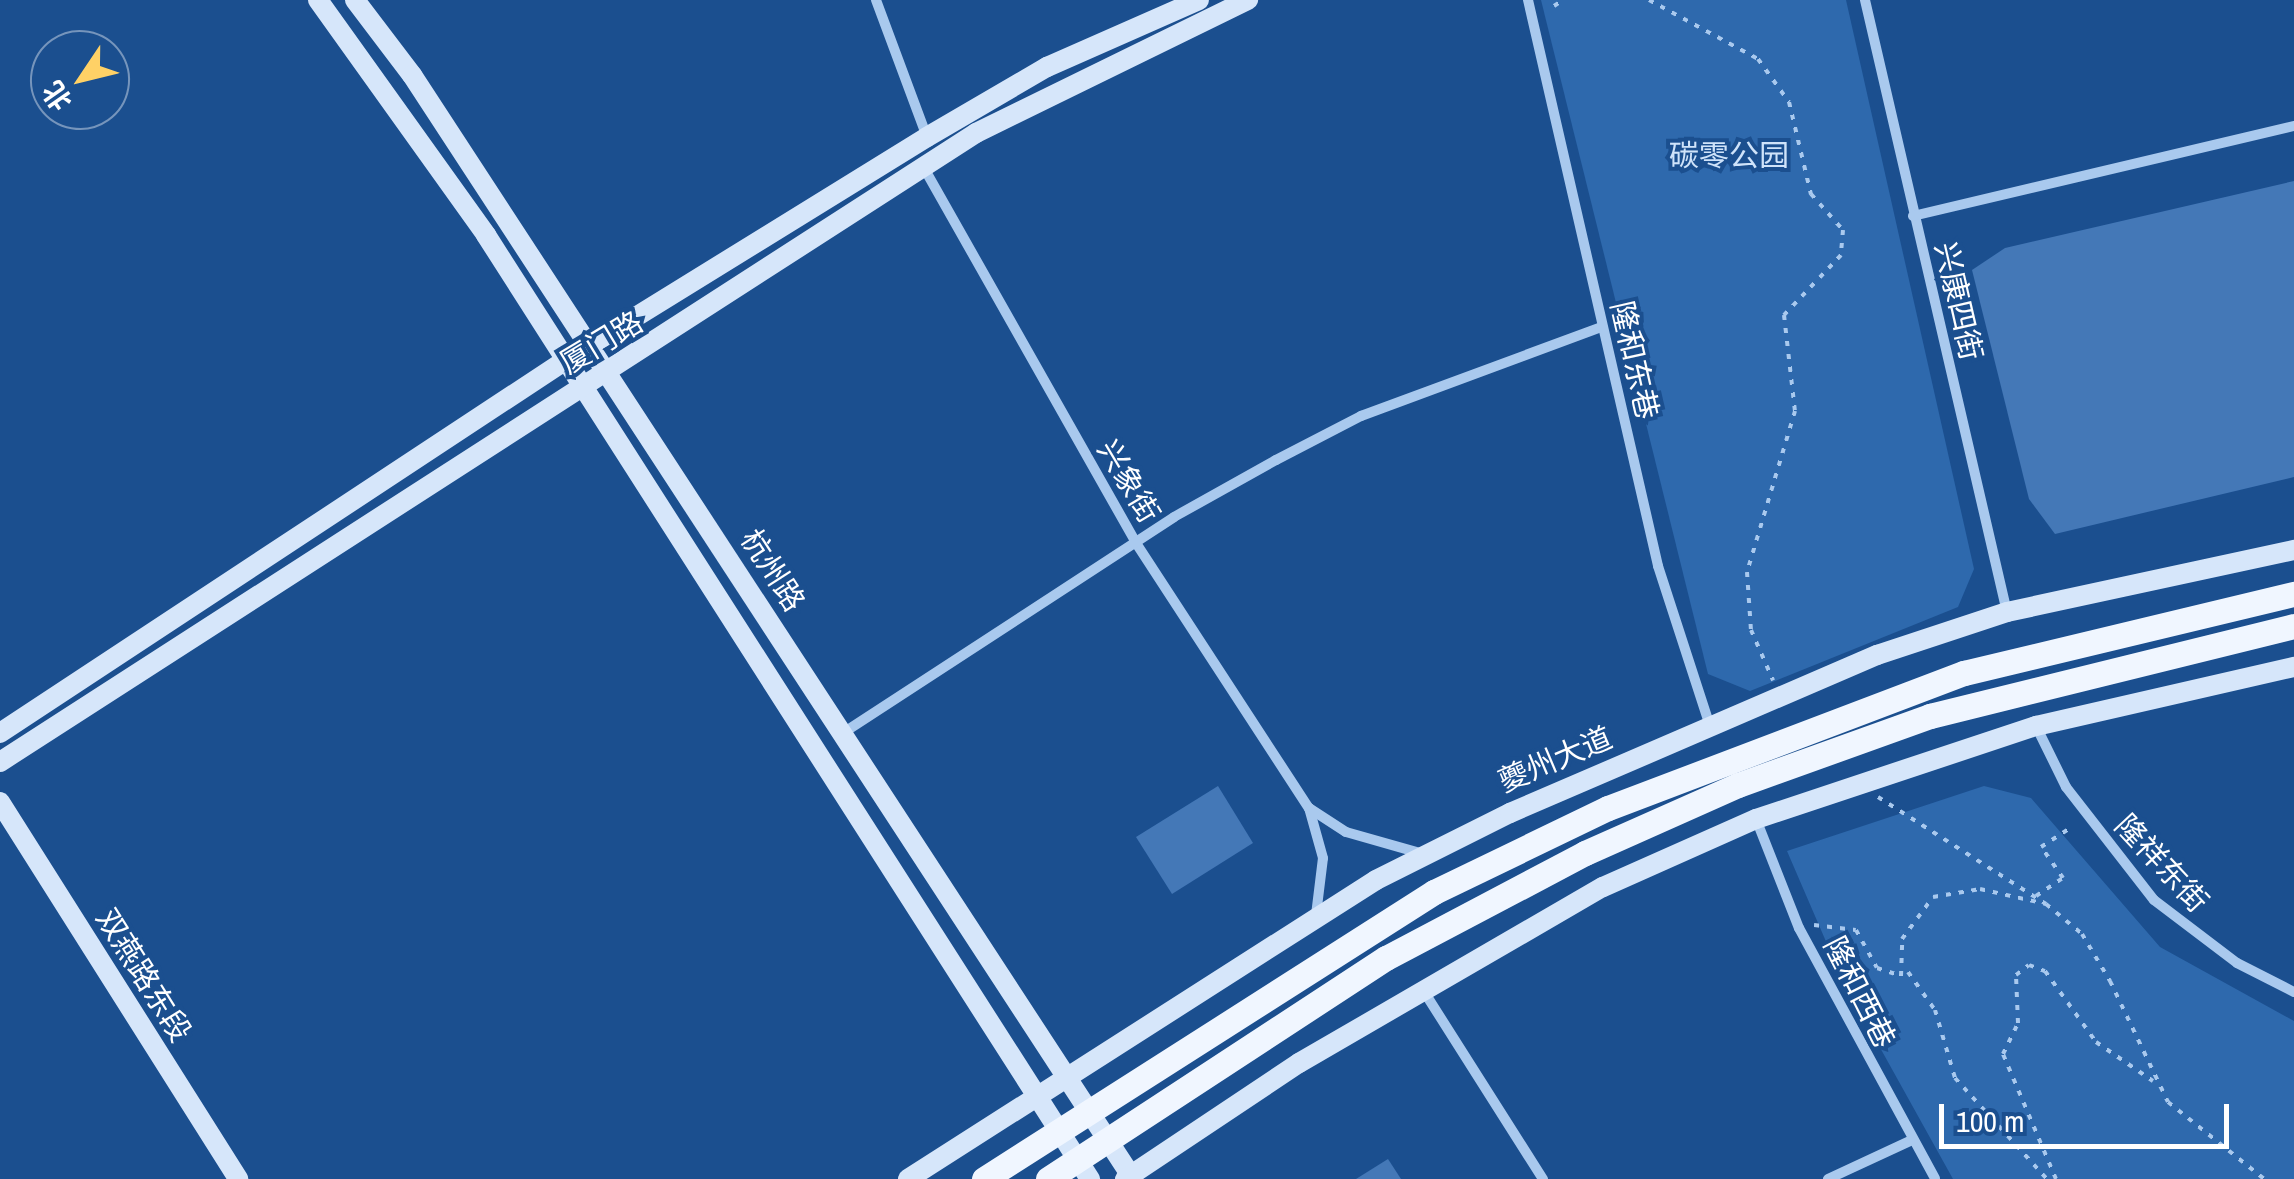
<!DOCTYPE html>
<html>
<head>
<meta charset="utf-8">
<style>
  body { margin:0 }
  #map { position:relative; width:2294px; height:1179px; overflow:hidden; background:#1b4f8f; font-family:"Archivo Narrow","Noto Sans SC",sans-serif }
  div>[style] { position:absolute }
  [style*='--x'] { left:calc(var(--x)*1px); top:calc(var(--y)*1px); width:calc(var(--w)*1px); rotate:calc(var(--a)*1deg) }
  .green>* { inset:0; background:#2e69ad }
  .building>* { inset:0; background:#4478b7 }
  .path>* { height:4px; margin-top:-2px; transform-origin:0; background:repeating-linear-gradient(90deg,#a9c9ee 0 5px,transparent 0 13px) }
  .street>* { height:10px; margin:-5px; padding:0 5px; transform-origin:5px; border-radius:5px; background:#a9c9ee }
  .secondary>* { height:20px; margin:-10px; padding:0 10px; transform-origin:10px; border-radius:10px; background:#d6e6fa }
  .primary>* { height:25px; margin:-12.5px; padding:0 12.5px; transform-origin:12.5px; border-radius:12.5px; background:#f0f6ff }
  span { translate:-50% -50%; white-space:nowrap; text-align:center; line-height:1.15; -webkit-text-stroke:8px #1b4f8f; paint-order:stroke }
  .park-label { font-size:30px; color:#cfe3fa }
  .street-label { font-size:30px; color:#fff }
  .north { position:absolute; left:30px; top:30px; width:100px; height:100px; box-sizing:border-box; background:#1b4f8f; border:2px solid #7695bc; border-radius:50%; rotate:235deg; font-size:28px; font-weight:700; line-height:40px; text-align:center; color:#fff }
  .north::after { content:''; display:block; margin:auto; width:35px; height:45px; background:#ffd166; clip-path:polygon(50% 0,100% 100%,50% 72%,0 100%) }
  .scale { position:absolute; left:1939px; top:1104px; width:290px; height:45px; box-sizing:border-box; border:5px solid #fff; border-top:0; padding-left:12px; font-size:30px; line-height:35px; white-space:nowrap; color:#fff; -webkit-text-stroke:8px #1b4f8f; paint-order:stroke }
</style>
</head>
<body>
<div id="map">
  <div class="green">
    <div style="clip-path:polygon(1541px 0,1846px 0,1974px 569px,1958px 607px,1750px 691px,1708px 674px)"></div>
    <div style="clip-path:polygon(1984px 786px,2031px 798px,2160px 947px,2294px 1021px,2294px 1179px,1953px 1179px,1843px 981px,1787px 851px)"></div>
  </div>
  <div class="building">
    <div style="clip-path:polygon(2294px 181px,2294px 477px,2055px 534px,2029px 499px,1972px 270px,2005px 248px)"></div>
    <div style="clip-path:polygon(1218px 786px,1253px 843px,1172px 894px,1136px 837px)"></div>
    <div style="clip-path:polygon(1388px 1159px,1401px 1179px,1356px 1179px)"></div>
  </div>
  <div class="path">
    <div style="--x:1649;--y:0;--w:124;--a:28.4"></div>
    <div style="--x:1758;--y:59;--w:53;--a:54.2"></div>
    <div style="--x:1789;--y:102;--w:95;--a:76.6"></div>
    <div style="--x:1811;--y:194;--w:48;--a:48.4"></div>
    <div style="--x:1843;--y:230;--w:25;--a:95"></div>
    <div style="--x:1841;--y:255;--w:83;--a:133.5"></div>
    <div style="--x:1784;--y:315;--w:97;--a:83.5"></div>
    <div style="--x:1795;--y:411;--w:168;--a:106.6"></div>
    <div style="--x:1747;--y:572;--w:58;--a:86.1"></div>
    <div style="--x:1751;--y:630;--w:55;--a:66.3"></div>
    <div style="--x:1554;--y:6;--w:11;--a:-34"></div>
    <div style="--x:1878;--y:797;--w:199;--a:32.5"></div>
    <div style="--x:2036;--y:896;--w:32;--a:-34"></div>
    <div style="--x:2063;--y:878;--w:38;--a:-125"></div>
    <div style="--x:2041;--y:847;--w:33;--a:-33"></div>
    <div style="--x:1814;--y:925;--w:42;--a:6.8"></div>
    <div style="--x:1856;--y:930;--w:43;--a:61.1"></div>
    <div style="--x:1877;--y:968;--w:25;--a:18"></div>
    <div style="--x:1901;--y:976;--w:37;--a:-88"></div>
    <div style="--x:1902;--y:939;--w:52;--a:-53.6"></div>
    <div style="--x:1933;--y:897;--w:48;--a:-9.7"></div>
    <div style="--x:1980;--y:889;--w:68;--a:12.8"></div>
    <div style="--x:2046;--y:904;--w:47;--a:39.8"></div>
    <div style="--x:2082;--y:934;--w:55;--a:59.2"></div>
    <div style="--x:2110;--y:981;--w:134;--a:64.4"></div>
    <div style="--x:2168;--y:1102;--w:123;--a:38.7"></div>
    <div style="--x:1908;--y:972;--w:47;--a:54.6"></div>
    <div style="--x:1935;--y:1010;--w:71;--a:73.6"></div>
    <div style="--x:1955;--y:1078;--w:137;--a:47.7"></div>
    <div style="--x:2056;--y:1179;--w:136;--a:-113"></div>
    <div style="--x:2003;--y:1054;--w:34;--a:-64"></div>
    <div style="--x:2018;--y:1023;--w:48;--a:-92.4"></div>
    <div style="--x:2016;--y:975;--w:16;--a:-38"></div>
    <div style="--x:2029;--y:965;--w:17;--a:21"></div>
    <div style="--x:2045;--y:971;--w:87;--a:54.3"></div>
    <div style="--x:2096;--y:1042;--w:69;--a:34.4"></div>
  </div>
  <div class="street">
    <div style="--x:876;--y:0;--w:146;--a:69.6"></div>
    <div style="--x:1528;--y:0;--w:581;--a:77.06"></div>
    <div style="--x:1658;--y:566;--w:168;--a:72"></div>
    <div style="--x:1865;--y:0;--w:628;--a:76.94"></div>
    <div style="--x:924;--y:168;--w:431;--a:60.5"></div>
    <div style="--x:1136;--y:543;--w:316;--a:56.9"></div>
    <div style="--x:1913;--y:216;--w:391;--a:-13.3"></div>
    <div style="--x:2036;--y:726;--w:68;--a:63.8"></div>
    <div style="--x:2066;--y:787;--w:143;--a:52.1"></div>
    <div style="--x:2154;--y:900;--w:104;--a:37.2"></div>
    <div style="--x:2237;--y:963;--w:64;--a:27"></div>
    <div style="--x:843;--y:733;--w:395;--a:-33.1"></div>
    <div style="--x:1174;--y:517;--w:117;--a:-29.2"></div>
    <div style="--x:1276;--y:460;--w:96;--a:-27.4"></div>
    <div style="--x:1361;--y:416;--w:256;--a:-20.3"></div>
    <div style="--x:1756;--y:819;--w:117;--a:68.5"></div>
    <div style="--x:1799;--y:928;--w:285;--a:61.5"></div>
    <div style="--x:1316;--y:915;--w:57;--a:-83"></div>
    <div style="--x:1323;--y:858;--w:52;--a:-105.6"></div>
    <div style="--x:1309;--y:808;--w:44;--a:33"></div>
    <div style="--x:1346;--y:832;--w:80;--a:15.9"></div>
    <div style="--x:1423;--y:990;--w:224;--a:57.6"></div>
    <div style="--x:1828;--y:1179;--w:90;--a:-24.9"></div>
  </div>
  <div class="secondary">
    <div style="--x:318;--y:0;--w:289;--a:54.4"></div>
    <div style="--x:486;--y:235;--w:1121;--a:57.39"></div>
    <div style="--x:355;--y:0;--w:94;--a:52.8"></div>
    <div style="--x:412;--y:75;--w:1319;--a:56.85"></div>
    <div style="--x:0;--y:733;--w:678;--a:-33.39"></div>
    <div style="--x:566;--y:360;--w:424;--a:-31.7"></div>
    <div style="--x:927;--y:137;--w:139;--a:-30.3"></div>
    <div style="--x:1047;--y:67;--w:166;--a:-23.8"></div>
    <div style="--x:0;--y:762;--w:1161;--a:-32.8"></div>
    <div style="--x:976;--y:133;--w:303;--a:-26.1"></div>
    <div style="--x:0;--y:802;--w:446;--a:57.7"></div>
    <div style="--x:908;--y:1179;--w:555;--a:-32.57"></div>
    <div style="--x:1376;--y:880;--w:150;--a:-26.6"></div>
    <div style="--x:1510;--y:813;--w:400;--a:-23.3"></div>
    <div style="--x:1877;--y:655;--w:137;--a:-18.3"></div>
    <div style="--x:2007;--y:612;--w:294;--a:-12.2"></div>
    <div style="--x:1125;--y:1179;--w:209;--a:-33.7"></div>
    <div style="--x:1299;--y:1063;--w:351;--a:-30.1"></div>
    <div style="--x:1603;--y:887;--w:167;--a:-24"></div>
    <div style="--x:1756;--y:819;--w:295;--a:-18.4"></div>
    <div style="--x:2036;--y:726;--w:265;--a:-12.9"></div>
  </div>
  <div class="primary">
    <div style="--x:984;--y:1179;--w:534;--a:-32.53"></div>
    <div style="--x:1434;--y:892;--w:193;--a:-25.8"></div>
    <div style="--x:1608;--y:808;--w:381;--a:-20.8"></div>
    <div style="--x:1964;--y:673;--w:339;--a:-13.5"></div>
    <div style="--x:1048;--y:1179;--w:404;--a:-33.2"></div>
    <div style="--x:1386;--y:958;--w:225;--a:-27.8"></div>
    <div style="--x:1585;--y:853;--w:167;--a:-24"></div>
    <div style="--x:1738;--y:785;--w:204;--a:-19.8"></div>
    <div style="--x:1930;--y:716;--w:375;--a:-13.9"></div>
  </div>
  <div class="park-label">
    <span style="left:1729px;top:155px">碳零公园</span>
  </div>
  <div class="street-label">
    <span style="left:1959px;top:301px;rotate:77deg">兴康四街</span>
    <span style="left:601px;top:342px;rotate:-31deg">厦门路</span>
    <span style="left:1635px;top:360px;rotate:77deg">隆和东巷</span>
    <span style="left:1129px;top:481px;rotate:59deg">兴象街</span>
    <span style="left:773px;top:570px;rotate:57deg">杭州路</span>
    <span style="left:1555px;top:759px;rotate:-23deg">夔州大道</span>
    <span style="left:2162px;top:863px;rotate:47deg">隆祥东街</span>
    <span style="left:144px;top:975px;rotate:58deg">双燕路东段</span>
    <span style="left:1860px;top:992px;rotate:63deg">隆和西巷</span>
  </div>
  <div class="north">北</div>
  <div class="scale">100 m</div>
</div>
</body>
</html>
